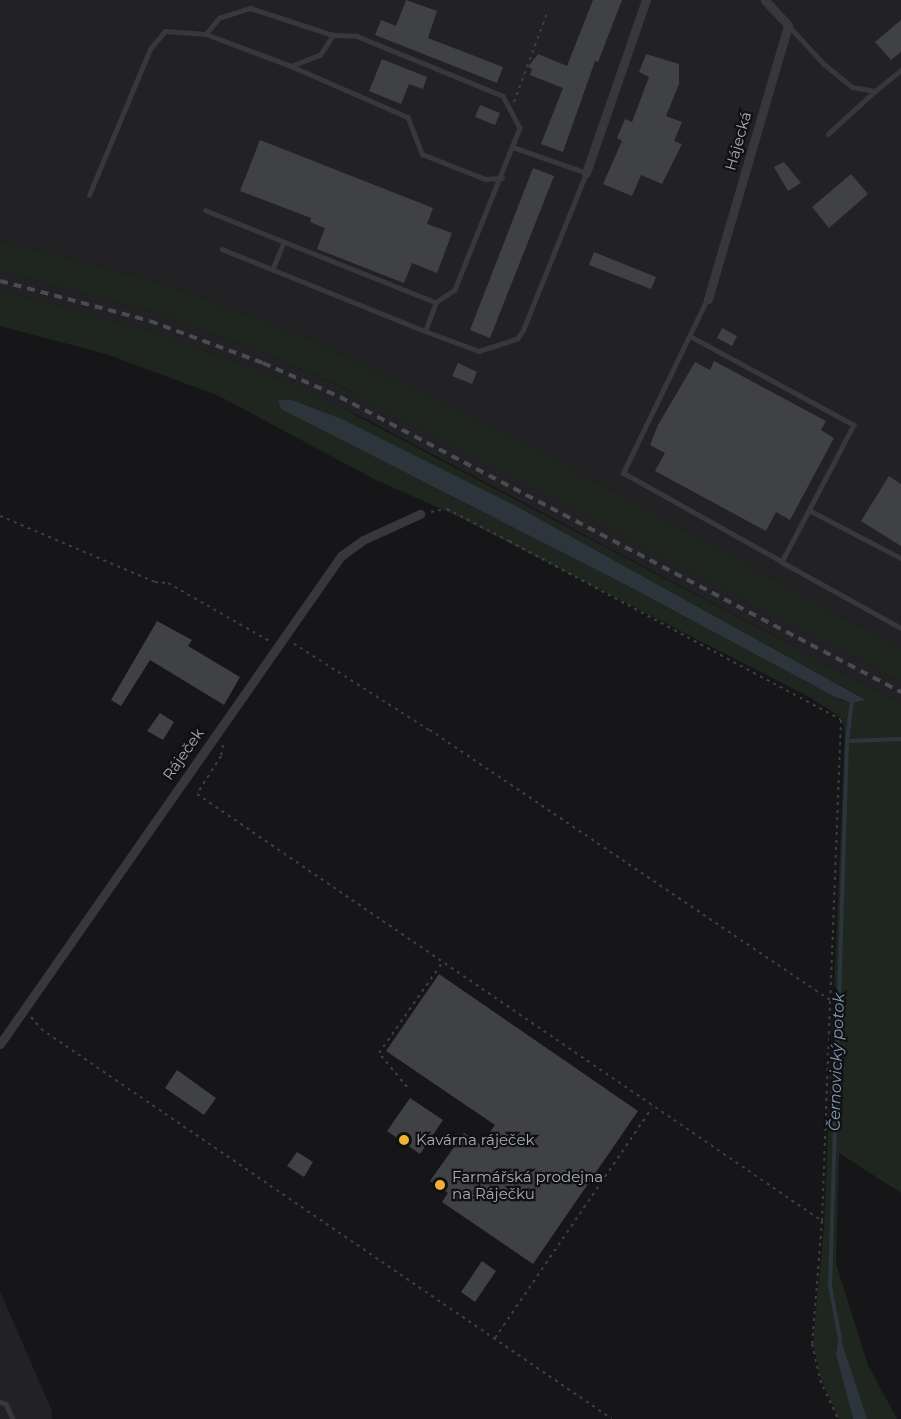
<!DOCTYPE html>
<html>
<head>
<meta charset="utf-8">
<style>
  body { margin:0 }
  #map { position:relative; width:901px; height:1419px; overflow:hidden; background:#161618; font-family:Montserrat,sans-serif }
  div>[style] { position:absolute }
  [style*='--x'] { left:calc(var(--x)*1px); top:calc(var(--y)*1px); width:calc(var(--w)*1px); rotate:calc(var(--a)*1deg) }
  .built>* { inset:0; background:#222225 }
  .green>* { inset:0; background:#1e261f }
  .water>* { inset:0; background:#2c353c }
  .stream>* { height:4px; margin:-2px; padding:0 2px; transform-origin:2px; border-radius:2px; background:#2c353c }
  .building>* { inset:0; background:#404145 }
  .path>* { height:2px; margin-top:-1px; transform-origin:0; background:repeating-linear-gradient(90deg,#3d3f44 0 3px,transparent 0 7.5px) }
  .lane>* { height:4.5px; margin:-2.25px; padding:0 2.25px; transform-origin:2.25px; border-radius:2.25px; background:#37383d }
  .street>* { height:9px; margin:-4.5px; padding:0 4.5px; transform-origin:4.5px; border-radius:4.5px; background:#37383d }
  .rail>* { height:4px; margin-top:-2px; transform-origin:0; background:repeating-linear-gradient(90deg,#4a4c52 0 8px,transparent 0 14px) }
  .dots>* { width:16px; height:16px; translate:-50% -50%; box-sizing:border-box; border:3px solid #111113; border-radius:50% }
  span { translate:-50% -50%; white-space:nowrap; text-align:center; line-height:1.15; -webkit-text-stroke:4.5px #111113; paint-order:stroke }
  .street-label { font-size:15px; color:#a8adb8 }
  .poi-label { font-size:15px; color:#a8adb8 }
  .left { translate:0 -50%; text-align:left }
  .water-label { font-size:16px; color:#7f9bb3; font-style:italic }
</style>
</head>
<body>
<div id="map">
  <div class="built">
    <div style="clip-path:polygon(0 0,901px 0,901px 649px,541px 452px,311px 339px,156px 281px,0 241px)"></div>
    <div style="clip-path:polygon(0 271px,153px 312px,267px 354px,376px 403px,901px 682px,901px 703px,368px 420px,260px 371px,147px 330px,0 290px)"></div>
    <div style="clip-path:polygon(0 1291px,52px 1411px,52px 1419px,0 1419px)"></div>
  </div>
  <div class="green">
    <div style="clip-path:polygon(0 241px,156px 281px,311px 339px,541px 452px,901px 649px,901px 682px,344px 388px,267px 354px,153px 312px,0 271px)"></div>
    <div style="clip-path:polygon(evenodd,0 290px,147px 330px,260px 371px,336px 405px,901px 703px,901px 1193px,839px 1153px,836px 1264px,868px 1365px,897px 1419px,867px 1419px,839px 1337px,836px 1354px,853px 1419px,839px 1419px,821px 1379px,813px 1343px,824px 1228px,845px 735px,842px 718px,811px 698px,455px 515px,376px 480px,219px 396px,106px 354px,0 326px,0 290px,278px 400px,292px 400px,342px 419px,516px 506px,865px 699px,843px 701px,835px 697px,628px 586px,281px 409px,278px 400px)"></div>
  </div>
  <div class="water">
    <div style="clip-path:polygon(278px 400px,292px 400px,342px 419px,516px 506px,866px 700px,852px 703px,835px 697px,628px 586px,281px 409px)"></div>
    <div style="clip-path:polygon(839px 1335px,853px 1376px,867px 1419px,853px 1419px,836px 1354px)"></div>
  </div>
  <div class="stream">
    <div style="--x:847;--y:741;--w:54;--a:-2.1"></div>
    <div style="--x:840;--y:1339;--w:54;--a:-100.7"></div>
    <div style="--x:830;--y:1286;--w:545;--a:-88.21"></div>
    <div style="--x:847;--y:741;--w:38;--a:-83"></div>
  </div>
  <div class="building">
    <div style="clip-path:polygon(406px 0,437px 11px,428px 38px,503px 67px,497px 83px,375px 35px,381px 20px,396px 26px)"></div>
    <div style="clip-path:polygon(593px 0,622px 0,598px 62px,595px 61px,563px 152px,541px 144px,563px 88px,530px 75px,532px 69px,528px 67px,538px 54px,567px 66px)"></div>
    <div style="clip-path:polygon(901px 20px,901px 52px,891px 60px,875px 42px)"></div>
    <div style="clip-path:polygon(646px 54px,679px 64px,679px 84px,666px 116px,682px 122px,674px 141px,682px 144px,662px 184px,641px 175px,632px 196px,603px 184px,622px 141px,617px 138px,625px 119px,632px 122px,649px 77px,639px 72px)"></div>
    <div style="clip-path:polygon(382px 59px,427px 77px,423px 89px,409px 84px,401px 104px,369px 91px)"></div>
    <div style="clip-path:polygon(480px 105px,500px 113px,495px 125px,475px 117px)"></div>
    <div style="clip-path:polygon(260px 140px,433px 208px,427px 224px,452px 233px,437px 273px,412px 263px,404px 283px,317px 249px,325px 228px,310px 222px,311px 218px,240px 191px)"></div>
    <div style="clip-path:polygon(784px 162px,801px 183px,788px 191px,774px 167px)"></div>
    <div style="clip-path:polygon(533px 168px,554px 176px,490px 338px,470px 330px)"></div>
    <div style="clip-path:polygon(851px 174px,868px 194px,829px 228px,812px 207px)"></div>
    <div style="clip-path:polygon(594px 252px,656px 277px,651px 289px,589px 265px)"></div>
    <div style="clip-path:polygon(722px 328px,737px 336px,732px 346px,717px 338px)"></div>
    <div style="clip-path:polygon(714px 361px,826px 421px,821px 430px,834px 438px,790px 520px,776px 512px,766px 531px,655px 471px,665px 453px,650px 445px,658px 425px,695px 362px,710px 370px)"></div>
    <div style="clip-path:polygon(458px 363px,477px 372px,472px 384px,452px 376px)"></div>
    <div style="clip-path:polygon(889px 476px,901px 484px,901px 546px,861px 521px)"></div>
    <div style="clip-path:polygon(157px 621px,192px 640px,188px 646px,240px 677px,224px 705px,150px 660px,121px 706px,111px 700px)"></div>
    <div style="clip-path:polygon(160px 713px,174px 722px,163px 740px,147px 731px)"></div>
    <div style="clip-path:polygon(439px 974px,638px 1111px,533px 1264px,442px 1202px,448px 1193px,430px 1181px,464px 1133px,481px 1145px,495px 1125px,386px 1051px)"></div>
    <div style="clip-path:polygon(177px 1070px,216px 1098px,204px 1115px,165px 1088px)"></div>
    <div style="clip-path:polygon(410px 1098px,443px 1120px,420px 1154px,387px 1131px)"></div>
    <div style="clip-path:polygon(297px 1152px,313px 1162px,304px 1177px,287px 1166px)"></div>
    <div style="clip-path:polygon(482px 1261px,496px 1271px,475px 1302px,461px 1292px)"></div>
  </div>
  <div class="path">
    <div style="--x:514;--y:102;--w:98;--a:-69.7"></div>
    <div style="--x:431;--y:512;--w:16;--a:-11"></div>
    <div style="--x:447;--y:509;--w:70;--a:27.3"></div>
    <div style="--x:509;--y:541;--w:377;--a:28.3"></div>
    <div style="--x:841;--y:720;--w:280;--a:92.2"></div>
    <div style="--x:0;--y:516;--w:168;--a:23.1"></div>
    <div style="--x:155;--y:582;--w:13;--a:4"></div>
    <div style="--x:168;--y:583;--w:119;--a:29.8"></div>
    <div style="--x:223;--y:745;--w:11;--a:100"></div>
    <div style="--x:221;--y:756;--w:45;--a:122.3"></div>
    <div style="--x:197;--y:794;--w:757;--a:34.34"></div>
    <div style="--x:822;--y:1221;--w:221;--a:-87.9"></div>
    <div style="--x:830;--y:1000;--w:483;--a:-146"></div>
    <div style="--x:429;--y:730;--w:161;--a:-147.4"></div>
    <div style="--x:31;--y:1017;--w:16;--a:50"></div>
    <div style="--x:41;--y:1029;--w:691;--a:34.33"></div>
    <div style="--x:407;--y:1087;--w:44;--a:-129.5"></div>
    <div style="--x:379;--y:1053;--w:110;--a:-55"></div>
    <div style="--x:822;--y:1221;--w:123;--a:94.6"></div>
    <div style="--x:812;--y:1344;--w:37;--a:77"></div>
    <div style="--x:820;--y:1380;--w:43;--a:65.2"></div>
    <div style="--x:495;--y:1338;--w:278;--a:-55.7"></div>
  </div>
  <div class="lane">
    <div style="--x:788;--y:25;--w:53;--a:47.3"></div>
    <div style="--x:824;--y:64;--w:36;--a:39"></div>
    <div style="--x:852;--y:87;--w:23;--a:10"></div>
    <div style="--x:875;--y:91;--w:33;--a:-39"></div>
    <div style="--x:206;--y:34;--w:21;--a:-51"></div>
    <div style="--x:219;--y:18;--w:33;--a:-18"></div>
    <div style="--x:250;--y:8;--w:87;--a:18"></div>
    <div style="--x:291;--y:66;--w:128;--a:23.6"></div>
    <div style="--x:408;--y:117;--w:40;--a:69"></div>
    <div style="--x:422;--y:154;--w:68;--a:21.6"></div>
    <div style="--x:485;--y:179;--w:17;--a:-3"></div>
    <div style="--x:828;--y:134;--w:64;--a:-42.5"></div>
    <div style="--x:89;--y:195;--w:158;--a:-67.3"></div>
    <div style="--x:150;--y:49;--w:23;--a:-50"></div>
    <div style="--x:165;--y:31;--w:41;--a:4.2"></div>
    <div style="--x:206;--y:34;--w:91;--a:20.6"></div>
    <div style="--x:291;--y:66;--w:31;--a:-21"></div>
    <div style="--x:320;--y:55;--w:24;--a:-57"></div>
    <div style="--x:333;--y:35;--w:24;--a:2"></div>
    <div style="--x:357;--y:36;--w:158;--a:22.3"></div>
    <div style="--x:503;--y:96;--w:36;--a:62"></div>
    <div style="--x:520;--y:128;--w:175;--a:111.9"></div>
    <div style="--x:455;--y:290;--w:23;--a:146"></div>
    <div style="--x:436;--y:303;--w:248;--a:-158.2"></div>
    <div style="--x:222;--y:249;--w:219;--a:22"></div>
    <div style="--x:425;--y:331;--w:30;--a:-69"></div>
    <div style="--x:272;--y:270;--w:30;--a:-67"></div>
    <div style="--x:425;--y:331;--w:58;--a:20.3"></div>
    <div style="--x:479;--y:351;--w:40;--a:-18"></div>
    <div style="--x:517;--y:339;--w:11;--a:-56"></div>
    <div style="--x:523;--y:330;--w:169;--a:-68.1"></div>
    <div style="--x:586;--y:173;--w:76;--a:-160.9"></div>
    <div style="--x:692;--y:337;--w:184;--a:28.5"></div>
    <div style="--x:854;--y:425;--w:155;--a:117.7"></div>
    <div style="--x:782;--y:562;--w:182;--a:-150.8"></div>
    <div style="--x:623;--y:473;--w:193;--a:-64.2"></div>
    <div style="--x:809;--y:510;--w:104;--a:27.6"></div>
    <div style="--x:782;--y:562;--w:136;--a:29"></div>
    <div style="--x:0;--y:1402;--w:6;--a:18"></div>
    <div style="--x:6;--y:1404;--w:17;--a:65"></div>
  </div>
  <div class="street">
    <div style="--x:586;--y:173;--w:183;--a:-70.9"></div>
    <div style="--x:708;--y:299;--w:285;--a:-73.7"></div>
    <div style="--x:788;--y:25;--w:34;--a:-133"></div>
    <div style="--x:0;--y:1044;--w:595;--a:-55.06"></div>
    <div style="--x:341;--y:556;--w:27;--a:-36"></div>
    <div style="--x:363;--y:540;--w:63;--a:-24.5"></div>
  </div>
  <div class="rail">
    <div style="--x:0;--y:281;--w:155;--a:14.9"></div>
    <div style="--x:150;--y:321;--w:121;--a:20.4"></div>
    <div style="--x:263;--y:363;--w:84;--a:23.8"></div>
    <div style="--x:340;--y:397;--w:634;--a:27.74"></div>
  </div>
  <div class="dots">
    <div style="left:404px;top:1140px;background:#f2b134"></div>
    <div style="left:440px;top:1185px;background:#f2b134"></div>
  </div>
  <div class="street-label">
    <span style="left:738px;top:141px;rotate:-74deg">Hájecká</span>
    <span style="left:183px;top:754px;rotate:-55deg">Ráječek</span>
  </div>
  <div class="poi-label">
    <span class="left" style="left:416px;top:1140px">Kavárna ráječek</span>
    <span class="left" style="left:452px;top:1185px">Farmářská prodejna<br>na Ráječku</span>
  </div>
  <div class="water-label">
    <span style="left:837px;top:1062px;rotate:-88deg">Černovický potok</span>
  </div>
</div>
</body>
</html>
